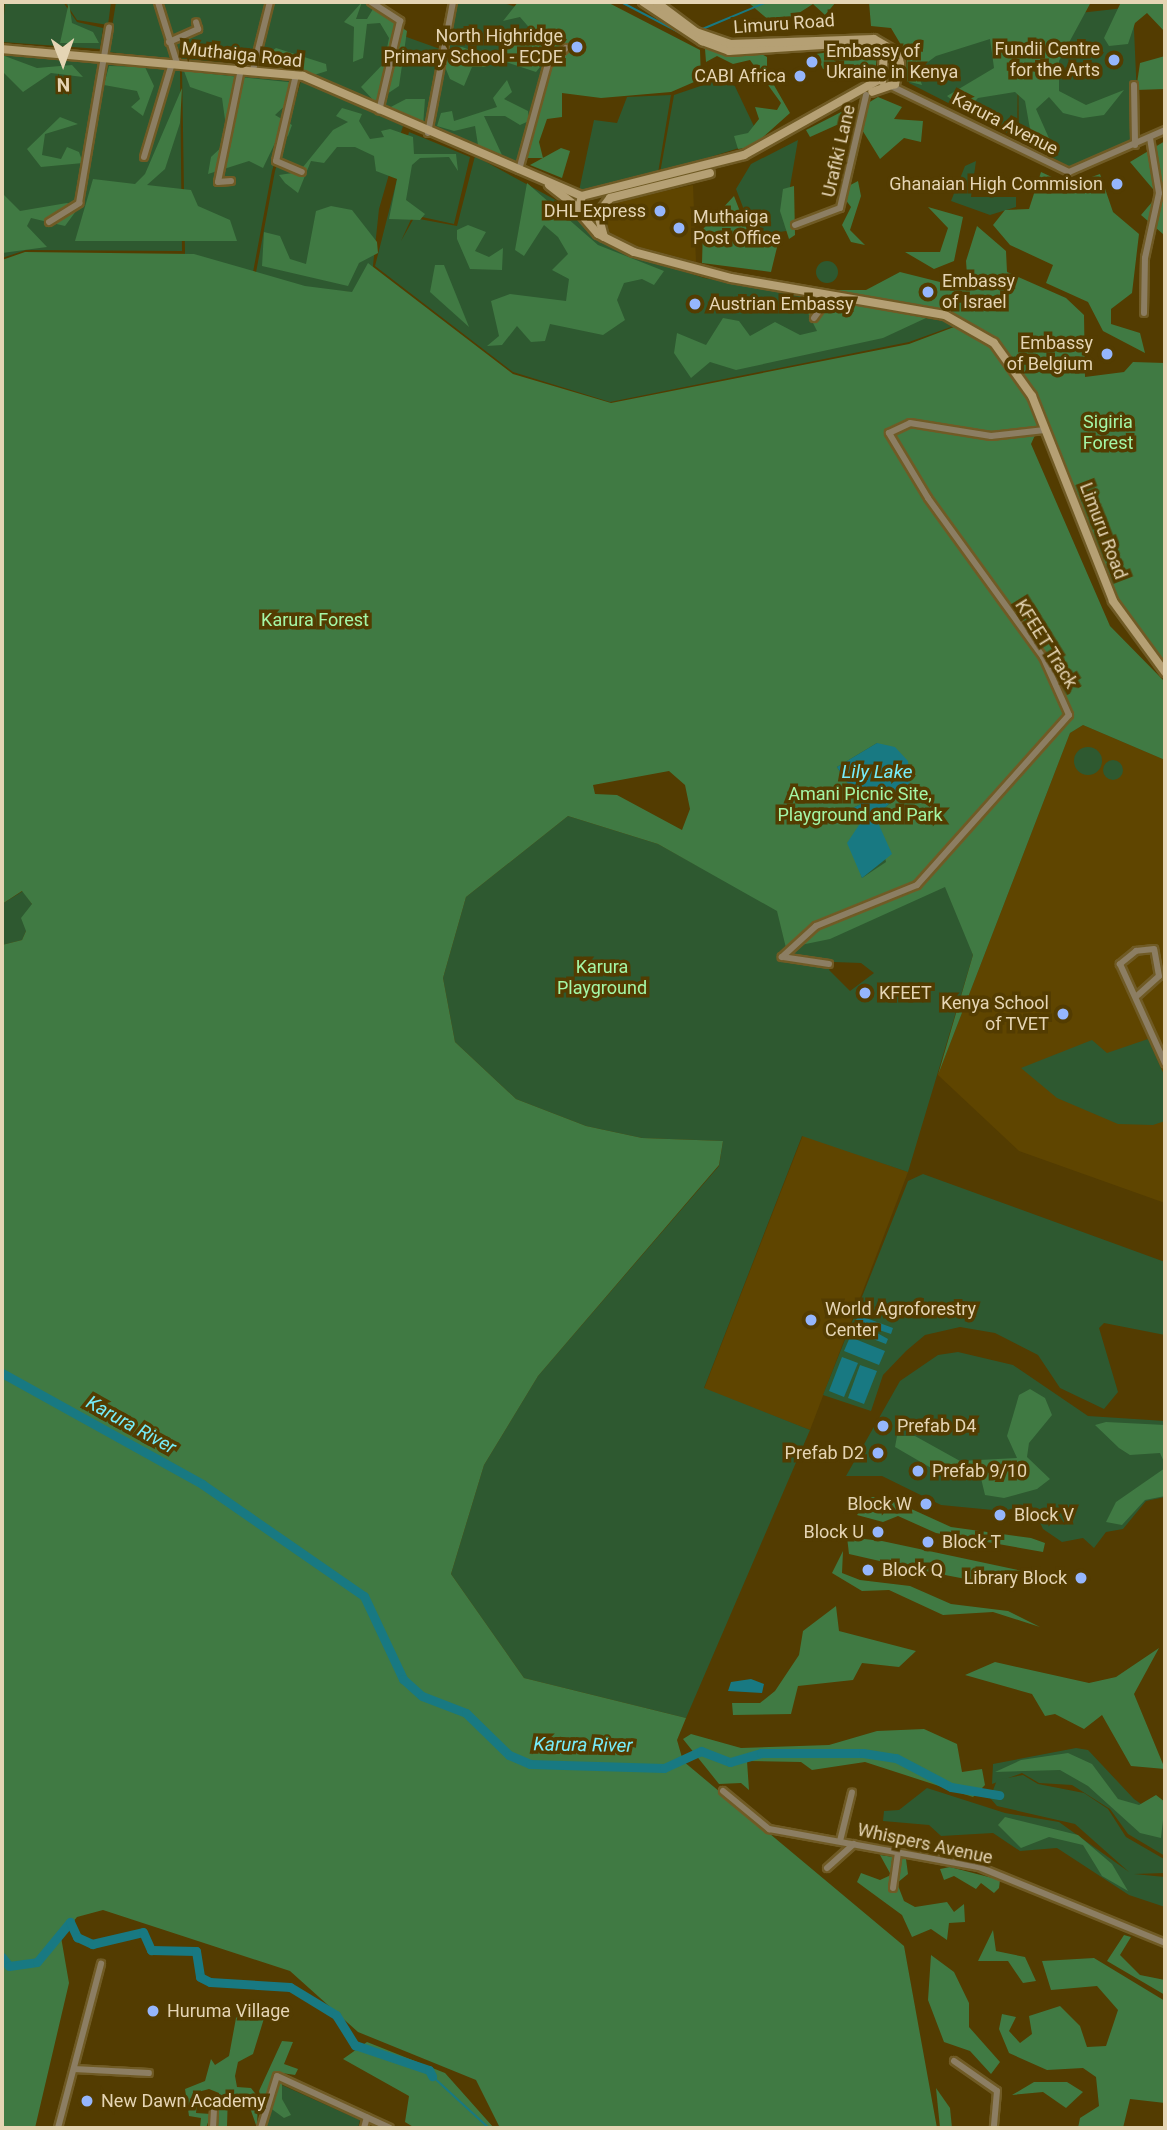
<!DOCTYPE html>
<html>
<head>
<meta charset="utf-8">
<style>
  body { margin:0 }
  #map { position:relative; width:1167px; height:2130px; overflow:hidden; background:#533c01; font-family:Roboto,sans-serif }
  div>[style] { position:absolute }
  [style*='--x'] { left:calc(var(--x)*1px); top:calc(var(--y)*1px); width:calc(var(--w)*1px); rotate:calc(var(--a)*1deg) }
  .built>* { inset:0; background:#5f4500 }
  .green>* { inset:0; background:#2e5930 }
  .round { border-radius:50% }
  .forest>* { inset:0; background:#407a43 }
  .water>* { inset:0; background:#187982 }
  .stream>* { height:2px; margin:-1px; padding:0 1px; transform-origin:1px; border-radius:1px; background:#187982 }
  .river>* { height:9px; margin:-4.5px; padding:0 4.5px; transform-origin:4.5px; border-radius:4.5px; background:#187982 }
  .roads { filter:drop-shadow(2px 0 #705b25) drop-shadow(-2px 0 #705b25) drop-shadow(0 2px #705b25) drop-shadow(0 -2px #705b25) }
  .minor>* { height:6px; margin:-3px; padding:0 3px; transform-origin:3px; border-radius:3px; background:#8c7e63 }
  .secondary>* { height:8px; margin:-4px; padding:0 4px; transform-origin:4px; border-radius:4px; background:#b5a074 }
  .dots>* { width:19px; height:19px; translate:-50% -50%; box-sizing:border-box; border:4px solid #533c01; border-radius:50% }
  span { translate:-50% -50%; white-space:nowrap; text-align:center; line-height:1.15; -webkit-text-stroke:7px #533c01; paint-order:stroke }
  .street-label { font-size:18px; color:#e5d5b4 }
  .poi-label { font-size:18px; color:#e5d5b4 }
  .right { translate:-100% -50%; text-align:right }
  .left { translate:0 -50%; text-align:left }
  .park-label { font-size:18px; color:#a4f6a6 }
  .water-label { font-size:19px; color:#76ecf9; font-style:italic }
  .frame { position:absolute; inset:0; border:4px solid #e5d5b4; pointer-events:none }
  .north { position:absolute; left:28px; top:28px; width:70px; height:70px; -webkit-text-stroke:5px #533c01; paint-order:stroke; rotate:179deg; font-size:19px; font-weight:700; line-height:28px; text-align:center; color:#e5d5b4 }
  .north::after { content:''; display:block; margin:auto; width:24px; height:32px; background:#e5d5b4; clip-path:polygon(50% 0,100% 100%,50% 72%,0 100%) }
</style>
</head>
<body>
<div id="map">
  <div class="built">
    <div style="clip-path:polygon(693px 185px,696px 262px,624px 243px,604px 228px,608px 203px)"></div>
    <div style="clip-path:polygon(1083px 725px,1165px 760px,1165px 1203px,1019px 1151px,938px 1075px,1070px 733px)"></div>
    <div style="clip-path:polygon(803px 1135px,908px 1172px,810px 1430px,704px 1389px)"></div>
  </div>
  <div class="green">
    <div style="clip-path:polygon(5px 2px,63px 2px,77px 22px,103px 28px,100px 49px,2px 42px)"></div>
    <div style="clip-path:polygon(65px 2px,111px 2px,108px 25px,77px 20px)"></div>
    <div style="clip-path:polygon(116px 2px,157px 2px,170px 59px,108px 52px)"></div>
    <div style="clip-path:polygon(162px 2px,268px 2px,251px 64px,182px 59px)"></div>
    <div style="clip-path:polygon(274px 2px,366px 2px,401px 16px,377px 106px,301px 71px,258px 64px)"></div>
    <div style="clip-path:polygon(458px 2px,500px 2px,558px 20px,516px 164px,433px 130px)"></div>
    <div style="clip-path:polygon(1133px 7px,1139px 142px,1072px 168px,1019px 140px,1018px 67px,1017px 138px,909px 83px,930px 18px,1017px 20px)"></div>
    <div style="clip-path:polygon(401px 35px,440px 49px,425px 128px,383px 109px)"></div>
    <div style="clip-path:polygon(2px 52px,180px 69px,182px 251px,26px 250px,2px 258px)"></div>
    <div style="clip-path:polygon(182px 68px,299px 80px,272px 171px,251px 283px,185px 254px)"></div>
    <div style="clip-path:polygon(730px 76px,761px 141px,660px 173px,674px 95px)"></div>
    <div style="clip-path:polygon(301px 81px,403px 126px,379px 209px,370px 294px,254px 283px,275px 171px)"></div>
    <div style="clip-path:polygon(671px 95px,658px 173px,579px 191px,594px 120px,617px 123px,627px 97px)"></div>
    <div style="clip-path:polygon(409px 132px,470px 157px,454px 224px,413px 215px,401px 241px,414px 218px,457px 226px,475px 156px,563px 204px,600px 241px,639px 257px,704px 278px,959px 324px,909px 342px,610px 402px,513px 372px,375px 266px)"></div>
    <div style="clip-path:polygon(798px 140px,787px 204px,792px 230px,754px 236px,736px 189px,751px 164px)"></div>
    <div style="clip-path:polygon(976px 161px,971px 197px,1016px 197px,1016px 207px,990px 215px,951px 201px,965px 166px)"></div>
    <div class="round" style="left:816px;top:261px;width:22px;height:22px"></div>
    <div style="clip-path:polygon(evenodd,889px 684px,973px 955px,908px 1172px,802px 1136px,704px 1388px,810px 1430px,686px 1718px,524px 1678px,451px 1574px,484px 1465px,538px 1376px,719px 1166px,723px 1141px,642px 1138px,586px 1126px,516px 1099px,455px 1042px,443px 978px,466px 897px,568px 816px,658px 844px,698px 866px,889px 684px,861px 963px,874px 973px,850px 991px,829px 970px,834px 962px,861px 963px)"></div>
    <div class="round" style="left:1074px;top:747px;width:28px;height:28px"></div>
    <div class="round" style="left:1103px;top:760px;width:20px;height:20px"></div>
    <div style="clip-path:polygon(23px 891px,32px 904px,26px 931px,22px 940px,2px 945px,2px 904px)"></div>
    <div style="clip-path:polygon(1148px 1039px,1165px 1077px,1165px 1121px,1153px 1125px,1118px 1124px,1057px 1098px,1021px 1068px,1092px 1040px,1107px 1053px)"></div>
    <div style="clip-path:polygon(923px 1174px,1165px 1262px,1165px 1335px,1104px 1323px,1099px 1328px,1118px 1392px,1104px 1409px,1060px 1388px,1038px 1355px,995px 1333px,960px 1327px,925px 1335px,906px 1351px,883px 1375px,871px 1411px,823px 1395px,908px 1181px)"></div>
    <div style="clip-path:polygon(958px 1352px,1013px 1365px,1088px 1416px,1165px 1421px,1165px 1497px,1146px 1501px,1123px 1529px,1106px 1532px,1094px 1548px,1083px 1538px,1062px 1542px,1043px 1529px,1031px 1504px,1003px 1511px,941px 1505px,882px 1476px,846px 1476px,900px 1381px,938px 1355px)"></div>
    <div style="clip-path:polygon(1076px 1748px,1088px 1750px,1134px 1799px,1165px 1821px,1165px 1856px,1128px 1834px,1110px 1809px,1072px 1785px,1039px 1783px,1022px 1773px,992px 1784px,993px 1764px)"></div>
    <div style="clip-path:polygon(1023px 1775px,1038px 1784px,1084px 1793px,1108px 1809px,1126px 1837px,1164px 1859px,1165px 1873px,1134px 1874px,1165px 1877px,1165px 1907px,1129px 1895px,1057px 1848px,1020px 1851px,993px 1833px,941px 1836px,929px 1825px,883px 1821px,884px 1811px,899px 1810px,927px 1788px,1005px 1813px,1059px 1822px,1129px 1872px,1075px 1824px,997px 1806px,990px 1798px,997px 1780px)"></div>
    <div style="clip-path:polygon(275px 2082px,360px 2120px,358px 2128px,266px 2128px)"></div>
  </div>
  <div class="forest">
    <div style="clip-path:polygon(69px 2px,72px 23px,93px 32px,99px 43px,60px 43px)"></div>
    <div style="clip-path:polygon(362px 2px,356px 19px,367px 19px,373px 9px,407px 31px,399px 86px,375px 102px,361px 87px,384px 63px,389px 38px,380px 23px,367px 24px,363px 58px,353px 62px,354px 27px,344px 22px)"></div>
    <div style="clip-path:polygon(518px 2px,607px 2px,700px 50px,701px 79px,671px 92px,601px 98px,562px 93px,562px 117px,547px 119px,539px 142px,543px 158px,527px 158px,552px 67px,567px 54px,556px 47px,536px 72px,503px 61px,505px 43px,525px 40px,533px 32px,520px 17px,503px 21px)"></div>
    <div style="clip-path:polygon(836px 2px,825px 15px,813px 4px,777px 27px,750px 4px)"></div>
    <div style="clip-path:polygon(869px 2px,1091px 2px,1059px 61px,1059px 91px,1086px 105px,1124px 90px,1104px 115px,1083px 118px,1063px 113px,1049px 97px,1036px 109px,1052px 145px,1033px 146px,1025px 101px,1015px 92px,978px 98px,965px 111px,947px 96px,994px 68px,990px 39px,936px 56px,917px 70px,922px 85px,906px 81px,907px 55px,891px 28px,871px 26px)"></div>
    <div style="clip-path:polygon(1121px 2px,1165px 2px,1165px 32px,1147px 13px,1135px 23px,1128px 44px,1109px 46px,1104px 38px)"></div>
    <div style="clip-path:polygon(462px 47px,481px 54px,486px 67px,472px 67px,464px 86px,450px 79px,445px 67px,452px 49px)"></div>
    <div style="clip-path:polygon(861px 47px,877px 55px,875px 74px,823px 69px,816px 54px)"></div>
    <div style="clip-path:polygon(276px 48px,326px 64px,327px 71px,314px 75px,276px 60px,269px 53px)"></div>
    <div style="clip-path:polygon(751px 48px,767px 57px,767px 73px,790px 113px,752px 147px,738px 149px,734px 136px,748px 133px,759px 119px,755px 107px,777px 110px,781px 103px,750px 60px,733px 64px,717px 56px,706px 62px,705px 49px)"></div>
    <div style="clip-path:polygon(2px 55px,37px 68px,72px 65px,83px 77px,51px 73px,23px 92px,2px 71px)"></div>
    <div style="clip-path:polygon(1165px 56px,1165px 89px,1136px 90px,1140px 63px)"></div>
    <div style="clip-path:polygon(109px 66px,145px 67px,154px 86px,143px 116px,131px 107px,140px 99px,137px 91px,104px 85px)"></div>
    <div style="clip-path:polygon(184px 71px,297px 83px,290px 101px,275px 115px,292px 125px,288px 136px,275px 143px,263px 168px,249px 161px,208px 174px,211px 157px,228px 141px,222px 98px,190px 87px)"></div>
    <div style="clip-path:polygon(507px 80px,512px 92px,504px 99px,528px 111px,529px 121px,520px 125px,505px 116px,484px 116px,502px 155px,478px 145px,475px 126px,454px 131px,437px 126px,441px 113px,452px 111px,454px 121px,497px 107px,493px 98px)"></div>
    <div style="clip-path:polygon(182px 88px,180px 123px,165px 169px,147px 185px,191px 190px,198px 206px,230px 220px,237px 241px,75px 241px,93px 179px,135px 184px,145px 174px)"></div>
    <div style="clip-path:polygon(878px 97px,902px 107px,894px 119px,923px 121px,921px 142px,904px 138px,880px 159px,856px 120px,858px 109px)"></div>
    <div style="clip-path:polygon(406px 99px,425px 99px,423px 126px,387px 109px)"></div>
    <div style="clip-path:polygon(342px 108px,362px 114px,359px 121px,370px 139px,384px 137px,381px 131px,390px 129px,413px 137px,414px 154px,456px 154px,458px 171px,449px 157px,420px 158px,412px 165px,406px 200px,425px 214px,420px 220px,389px 219px,397px 179px,376px 171px,374px 156px,355px 147px,337px 147px,324px 163px,311px 161px,298px 193px,285px 183px,279px 175px,299px 172px,333px 130px,348px 122px,336px 116px)"></div>
    <div style="clip-path:polygon(849px 108px,850px 119px,810px 137px,806px 130px)"></div>
    <div style="clip-path:polygon(60px 117px,78px 124px,45px 134px,42px 155px,61px 159px,67px 147px,79px 152px,83px 163px,41px 167px,27px 149px)"></div>
    <div style="clip-path:polygon(1165px 141px,1165px 233px,1163px 234px,1141px 215px,1158px 195px,1130px 162px)"></div>
    <div style="clip-path:polygon(561px 148px,570px 151px,562px 178px,530px 165px)"></div>
    <div style="clip-path:polygon(1041px 172px,1069px 185px,1100px 174px,1113px 212px,1139px 234px,1132px 293px,1111px 309px,1111px 324px,1140px 333px,1145px 353px,1103px 331px,1088px 302px,1046px 283px,1053px 265px,1010px 245px,993px 225px,1005px 210px,1029px 209px)"></div>
    <div style="clip-path:polygon(858px 181px,861px 196px,850px 230px,865px 245px,851px 242px,842px 225px,851px 207px,839px 191px)"></div>
    <div style="clip-path:polygon(527px 183px,598px 245px,664px 271px,654px 285px,642px 279px,624px 283px,617px 300px,625px 320px,603px 335px,550px 324px,545px 341px,531px 342px,517px 326px,502px 345px,487px 346px,499px 336px,491px 301px,510px 294px,566px 301px,569px 279px,552px 270px,568px 254px,558px 237px,544px 225px,524px 256px,515px 250px)"></div>
    <div style="clip-path:polygon(794px 186px,795px 235px,789px 239px,780px 211px,783px 189px)"></div>
    <div style="clip-path:polygon(2px 193px,20px 211px,67px 203px,79px 207px,65px 226px,31px 218px,27px 226px,47px 247px,2px 253px)"></div>
    <div style="clip-path:polygon(734px 196px,751px 240px,780px 235px,771px 272px,702px 263px,703px 229px)"></div>
    <div style="clip-path:polygon(331px 206px,352px 210px,377px 242px,378px 253px,359px 263px,348px 286px,262px 266px,264px 232px,280px 236px,290px 259px,306px 264px,316px 211px)"></div>
    <div style="clip-path:polygon(928px 207px,963px 217px,954px 261px,934px 269px,905px 252px,940px 252px,948px 228px)"></div>
    <div style="clip-path:polygon(468px 225px,486px 232px,475px 251px,489px 257px,503px 248px,502px 270px,470px 269px,457px 239px,457px 230px)"></div>
    <div style="clip-path:polygon(evenodd,977px 226px,1006px 251px,1007px 272px,1066px 298px,1084px 315px,1085px 377px,1124px 372px,1133px 362px,1165px 363px,1165px 671px,1125px 623px,1041px 422px,1031px 444px,1110px 626px,1165px 682px,1165px 760px,1083px 725px,1070px 733px,938px 1075px,973px 955px,945px 887px,830px 939px,786px 948px,777px 911px,658px 844px,568px 816px,466px 897px,443px 978px,455px 1042px,516px 1099px,586px 1126px,642px 1138px,723px 1141px,719px 1165px,538px 1376px,484px 1465px,451px 1574px,524px 1678px,686px 1718px,677px 1740px,683px 1761px,904px 1946px,937px 2128px,500px 2128px,476px 2080px,358px 2032px,290px 1971px,103px 1910px,77px 1917px,61px 1937px,69px 1983px,35px 2128px,2px 2128px,2px 945px,22px 940px,26px 931px,21px 918px,32px 904px,22px 891px,2px 904px,2px 260px,25px 252px,194px 254px,305px 286px,352px 292px,368px 263px,513px 374px,611px 403px,909px 344px,962px 324px,830px 290px,866px 290px,900px 272px,968px 289px,966px 261px,977px 226px,877px 743px,910px 786px,875px 816px,886px 862px,862px 878px,855px 857px,861px 822px,851px 809px,861px 804px,837px 767px,877px 743px,977px 226px,669px 771px,685px 785px,690px 809px,682px 830px,617px 795px,595px 794px,593px 785px,669px 771px)"></div>
    <div style="clip-path:polygon(435px 265px,444px 265px,469px 327px,430px 292px)"></div>
    <div style="clip-path:polygon(813px 297px,926px 318px,883px 338px,736px 370px,710px 362px,691px 378px,674px 353px,677px 333px,706px 345px,723px 318px,739px 321px,750px 336px,775px 322px,800px 335px,817px 331px,806px 309px)"></div>
    <div style="clip-path:polygon(1030px 1389px,1045px 1398px,1052px 1415px,1029px 1443px,1027px 1457px,1050px 1479px,1037px 1489px,1004px 1498px,985px 1495px,980px 1474px,938px 1472px,895px 1447px,897px 1436px,915px 1436px,960px 1461px,1017px 1458px,1007px 1436px,1019px 1395px)"></div>
    <div style="clip-path:polygon(1106px 1422px,1165px 1425px,1165px 1464px,1160px 1453px,1130px 1455px,1119px 1448px,1095px 1425px)"></div>
    <div style="clip-path:polygon(1165px 1468px,1165px 1496px,1145px 1500px,1122px 1525px,1106px 1522px,1116px 1502px)"></div>
    <div style="clip-path:polygon(870px 1497px,885px 1497px,951px 1527px,1031px 1538px,1045px 1543px,1043px 1552px,936px 1533px,898px 1516px,883px 1522px,857px 1515px)"></div>
    <div style="clip-path:polygon(847px 1537px,882px 1541px,1027px 1572px,971px 1580px,919px 1570px,849px 1554px)"></div>
    <div style="clip-path:polygon(843px 1551px,842px 1573px,860px 1580px,910px 1586px,951px 1604px,1008px 1611px,1040px 1627px,993px 1612px,943px 1615px,889px 1590px,862px 1591px,832px 1573px)"></div>
    <div style="clip-path:polygon(836px 1606px,839px 1631px,916px 1651px,899px 1667px,862px 1663px,853px 1680px,798px 1686px,791px 1714px,733px 1715px,732px 1703px,760px 1703px,775px 1691px,799px 1655px,803px 1631px)"></div>
    <div style="clip-path:polygon(1159px 1648px,1134px 1694px,1165px 1769px,1131px 1766px,1102px 1715px,1084px 1729px,1055px 1714px,1045px 1716px,1032px 1694px,965px 1675px,995px 1662px,1089px 1683px,1116px 1677px)"></div>
    <div style="clip-path:polygon(924px 1729px,957px 1744px,962px 1772px,982px 1769px,985px 1785px,973px 1797px,865px 1762px,812px 1770px,801px 1762px,747px 1761px,749px 1790px,741px 1783px,719px 1784px,683px 1739px,691px 1734px,741px 1748px,829px 1745px,877px 1731px)"></div>
    <div style="clip-path:polygon(1068px 1753px,1092px 1764px,1118px 1799px,1139px 1805px,1156px 1795px,1165px 1802px,1161px 1838px,1140px 1833px,1088px 1786px,1060px 1770px,995px 1772px,1021px 1760px)"></div>
    <div style="clip-path:polygon(1005px 1817px,1078px 1835px,1112px 1864px,1128px 1891px,1102px 1876px,1083px 1845px,1049px 1837px,1021px 1848px,998px 1825px)"></div>
    <div style="clip-path:polygon(880px 1855px,906px 1859px,908px 1874px,897px 1883px,904px 1901px,915px 1907px,947px 1902px,954px 1912px,964px 1904px,965px 1922px,949px 1923px,947px 1940px,931px 1929px,912px 1937px,902px 1915px,857px 1882px,861px 1873px,880px 1880px,891px 1875px)"></div>
    <div style="clip-path:polygon(950px 1867px,1000px 1880px,999px 1888px,994px 1893px,981px 1883px,976px 1889px,954px 1876px,944px 1880px,940px 1869px)"></div>
    <div style="clip-path:polygon(993px 1930px,996px 1951px,1025px 1957px,1036px 1981px,1023px 1983px,1008px 1961px,978px 1961px)"></div>
    <div style="clip-path:polygon(1124px 1935px,1131px 1937px,1120px 1955px,1140px 1975px,1165px 1980px,1165px 1995px,1107px 1961px)"></div>
    <div style="clip-path:polygon(931px 1955px,954px 1972px,969px 2003px,969px 2027px,1000px 2062px,991px 2074px,970px 2051px,944px 2042px,928px 2000px)"></div>
    <div style="clip-path:polygon(1094px 1958px,1165px 2001px,1165px 2103px,1130px 2099px,1123px 2128px,1078px 2128px,1080px 2118px,1099px 2106px,1096px 2077px,1083px 2068px,1047px 2070px,1009px 2053px,999px 2029px,1002px 2014px,1016px 2017px,1009px 2031px,1020px 2043px,1032px 2034px,1029px 2016px,1060px 2006px,1080px 2026px,1087px 2047px,1106px 2046px,1118px 2010px,1097px 1986px,1051px 1990px,1042px 1961px)"></div>
    <div style="clip-path:polygon(252px 2004px,266px 2012px,253px 2054px,238px 2062px,235px 2076px,237px 2087px,251px 2088px,258px 2097px,257px 2128px,248px 2102px,228px 2093px,227px 2127px,218px 2128px,219px 2093px,209px 2089px,198px 2092px,196px 2113px,211px 2114px,206px 2128px,200px 2128px,201px 2118px,189px 2116px,185px 2089px,205px 2081px,211px 2059px,215px 2065px,229px 2056px,236px 2018px)"></div>
    <div style="clip-path:polygon(282px 2041px,293px 2042px,284px 2064px,298px 2069px,295px 2075px,282px 2073px,282px 2099px,291px 2115px,284px 2118px,262px 2102px,259px 2091px)"></div>
    <div style="clip-path:polygon(367px 2042px,445px 2073px,494px 2128px,415px 2128px,405px 2122px,409px 2096px,343px 2059px)"></div>
    <div style="clip-path:polygon(1034px 2082px,1067px 2082px,1083px 2092px,1066px 2108px,1043px 2092px,1012px 2095px)"></div>
    <div style="clip-path:polygon(936px 2088px,950px 2108px,952px 2128px,940px 2128px)"></div>
  </div>
  <div class="water">
    <div style="clip-path:polygon(877px 743px,895px 747px,908px 761px,910px 786px,875px 816px,892px 854px,862px 878px,847px 843px,861px 822px,851px 809px,861px 804px,837px 767px)"></div>
    <div style="clip-path:polygon(858px 1315px,893px 1328px,891px 1334px,861px 1324px,888px 1339px,886px 1344px,852px 1331px)"></div>
    <div style="clip-path:polygon(850px 1337px,885px 1351px,879px 1365px,844px 1351px)"></div>
    <div style="clip-path:polygon(842px 1357px,858px 1363px,844px 1397px,829px 1391px)"></div>
    <div style="clip-path:polygon(860px 1365px,877px 1371px,864px 1404px,848px 1398px)"></div>
    <div style="clip-path:polygon(751px 1679px,764px 1684px,762px 1693px,728px 1691px,731px 1682px)"></div>
  </div>
  <div class="stream">
    <div style="--x:621;--y:2;--w:71;--a:27.6"></div>
    <div style="--x:700;--y:30;--w:73;--a:-22.7"></div>
    <div style="--x:432;--y:2076;--w:77;--a:42.4"></div>
  </div>
  <div class="river">
    <div style="--x:2;--y:1373;--w:229;--a:29"></div>
    <div style="--x:202;--y:1484;--w:197;--a:34.7"></div>
    <div style="--x:364;--y:1596;--w:92;--a:64.8"></div>
    <div style="--x:403;--y:1679;--w:25;--a:42"></div>
    <div style="--x:422;--y:1696;--w:47;--a:21.1"></div>
    <div style="--x:466;--y:1713;--w:60;--a:44.3"></div>
    <div style="--x:509;--y:1755;--w:23;--a:23"></div>
    <div style="--x:530;--y:1764;--w:134;--a:1.7"></div>
    <div style="--x:664;--y:1768;--w:41;--a:-24.7"></div>
    <div style="--x:701;--y:1751;--w:31;--a:21"></div>
    <div style="--x:730;--y:1762;--w:32;--a:-16"></div>
    <div style="--x:761;--y:1753;--w:102;--a:0"></div>
    <div style="--x:863;--y:1753;--w:33;--a:9"></div>
    <div style="--x:896;--y:1758;--w:62;--a:27.8"></div>
    <div style="--x:951;--y:1787;--w:49;--a:9.5"></div>
    <div style="--x:2;--y:1957;--w:11;--a:52"></div>
    <div style="--x:9;--y:1966;--w:28;--a:-8"></div>
    <div style="--x:37;--y:1962;--w:52;--a:-50.5"></div>
    <div style="--x:70;--y:1922;--w:17;--a:65"></div>
    <div style="--x:77;--y:1937;--w:17;--a:25"></div>
    <div style="--x:92;--y:1944;--w:52;--a:-13.2"></div>
    <div style="--x:143;--y:1932;--w:20;--a:66"></div>
    <div style="--x:151;--y:1950;--w:45;--a:1.3"></div>
    <div style="--x:196;--y:1951;--w:26;--a:81"></div>
    <div style="--x:200;--y:1977;--w:11;--a:27"></div>
    <div style="--x:210;--y:1982;--w:80;--a:3.6"></div>
    <div style="--x:290;--y:1987;--w:54;--a:31.3"></div>
    <div style="--x:336;--y:2015;--w:36;--a:58"></div>
    <div style="--x:355;--y:2045;--w:78;--a:18.7"></div>
    <div style="--x:429;--y:2070;--w:7;--a:63"></div>
  </div>
  <div class="roads">
    <div class="minor">
      <div style="--x:158;--y:2;--w:64;--a:72.7"></div>
      <div style="--x:371;--y:2;--w:35;--a:33"></div>
      <div style="--x:400;--y:21;--w:92;--a:103.1"></div>
      <div style="--x:169;--y:42;--w:32;--a:-24"></div>
      <div style="--x:198;--y:29;--w:7;--a:-106"></div>
      <div style="--x:253;--y:70;--w:70;--a:-76"></div>
      <div style="--x:296;--y:75;--w:88;--a:103.1"></div>
      <div style="--x:276;--y:161;--w:28;--a:23"></div>
      <div style="--x:1134;--y:85;--w:60;--a:89"></div>
      <div style="--x:891;--y:86;--w:198;--a:25.8"></div>
      <div style="--x:1069;--y:172;--w:105;--a:-23.6"></div>
      <div style="--x:428;--y:133;--w:133;--a:-79.2"></div>
      <div style="--x:144;--y:157;--w:98;--a:-73.4"></div>
      <div style="--x:519;--y:170;--w:110;--a:-74.7"></div>
      <div style="--x:548;--y:64;--w:24;--a:-42"></div>
      <div style="--x:231;--y:181;--w:13;--a:176"></div>
      <div style="--x:218;--y:182;--w:115;--a:-78.5"></div>
      <div style="--x:49;--y:222;--w:36;--a:-32"></div>
      <div style="--x:79;--y:203;--w:178;--a:-80.3"></div>
      <div style="--x:795;--y:225;--w:48;--a:-20.7"></div>
      <div style="--x:840;--y:208;--w:116;--a:-77"></div>
      <div style="--x:1144;--y:313;--w:55;--a:-89"></div>
      <div style="--x:1145;--y:258;--w:66;--a:-77.8"></div>
      <div style="--x:1159;--y:193;--w:56;--a:-99.3"></div>
      <div style="--x:814;--y:318;--w:26;--a:-54"></div>
      <div style="--x:829;--y:964;--w:48;--a:-171.5"></div>
      <div style="--x:782;--y:957;--w:46;--a:-42.4"></div>
      <div style="--x:816;--y:926;--w:109;--a:-22.1"></div>
      <div style="--x:917;--y:885;--w:228;--a:-48.2"></div>
      <div style="--x:1069;--y:715;--w:64;--a:-114.1"></div>
      <div style="--x:1043;--y:657;--w:196;--a:-125.9"></div>
      <div style="--x:928;--y:498;--w:76;--a:-121"></div>
      <div style="--x:889;--y:433;--w:23;--a:-25"></div>
      <div style="--x:910;--y:423;--w:82;--a:9.1"></div>
      <div style="--x:991;--y:436;--w:54;--a:-6.3"></div>
      <div style="--x:1138;--y:995;--w:28;--a:-42"></div>
      <div style="--x:1159;--y:976;--w:27;--a:-100"></div>
      <div style="--x:1154;--y:949;--w:18;--a:174"></div>
      <div style="--x:1136;--y:951;--w:21;--a:141"></div>
      <div style="--x:1120;--y:964;--w:109;--a:65.6"></div>
      <div style="--x:723;--y:1791;--w:60;--a:39.6"></div>
      <div style="--x:769;--y:1829;--w:213;--a:10.3"></div>
      <div style="--x:979;--y:1867;--w:201;--a:22.2"></div>
      <div style="--x:840;--y:1841;--w:50;--a:-76.2"></div>
      <div style="--x:827;--y:1868;--w:36;--a:-42"></div>
      <div style="--x:893;--y:1888;--w:36;--a:-82"></div>
      <div style="--x:954;--y:2061;--w:52;--a:34.9"></div>
      <div style="--x:997;--y:2091;--w:37;--a:95"></div>
      <div style="--x:74;--y:2069;--w:75;--a:3.1"></div>
      <div style="--x:58;--y:2128;--w:170;--a:-75.3"></div>
      <div style="--x:213;--y:2128;--w:18;--a:-87"></div>
      <div style="--x:261;--y:2128;--w:54;--a:-72.9"></div>
      <div style="--x:277;--y:2076;--w:124;--a:24.7"></div>
      <div style="--x:364;--y:2128;--w:11;--a:-75"></div>
    </div>
    <div class="secondary">
      <div style="--x:643;--y:2;--w:71;--a:33.5"></div>
      <div style="--x:702;--y:41;--w:29;--a:20"></div>
      <div style="--x:729;--y:51;--w:140;--a:-3.7"></div>
      <div style="--x:869;--y:42;--w:19;--a:36"></div>
      <div style="--x:884;--y:53;--w:28;--a:94"></div>
      <div style="--x:656;--y:2;--w:50;--a:36.9"></div>
      <div style="--x:696;--y:32;--w:36;--a:19"></div>
      <div style="--x:730;--y:44;--w:144;--a:-2"></div>
      <div style="--x:874;--y:39;--w:28;--a:30"></div>
      <div style="--x:898;--y:53;--w:11;--a:80"></div>
      <div style="--x:900;--y:64;--w:21;--a:104"></div>
      <div style="--x:895;--y:84;--w:24;--a:161"></div>
      <div style="--x:2;--y:49;--w:302;--a:5.1"></div>
      <div style="--x:303;--y:76;--w:304;--a:23.3"></div>
      <div style="--x:882;--y:78;--w:158;--a:150.8"></div>
      <div style="--x:744;--y:155;--w:167;--a:165.8"></div>
      <div style="--x:582;--y:196;--w:16;--a:105"></div>
      <div style="--x:578;--y:211;--w:30;--a:49"></div>
      <div style="--x:598;--y:234;--w:40;--a:26.6"></div>
      <div style="--x:634;--y:252;--w:100;--a:15"></div>
      <div style="--x:731;--y:278;--w:217;--a:9.8"></div>
      <div style="--x:945;--y:315;--w:56;--a:29.7"></div>
      <div style="--x:994;--y:343;--w:65;--a:54.4"></div>
      <div style="--x:1032;--y:396;--w:220;--a:68.4"></div>
      <div style="--x:1113;--y:601;--w:88;--a:53.8"></div>
      <div style="--x:549;--y:185;--w:36;--a:38"></div>
      <div style="--x:604;--y:237;--w:24;--a:-105"></div>
      <div style="--x:598;--y:214;--w:20;--a:-53"></div>
      <div style="--x:610;--y:198;--w:103;--a:-14"></div>
    </div>
  </div>
  <div class="dots">
    <div style="left:577px;top:47px;background:#95b6fd"></div>
    <div style="left:1114px;top:60px;background:#95b6fd"></div>
    <div style="left:812px;top:62px;background:#95b6fd"></div>
    <div style="left:800px;top:76px;background:#95b6fd"></div>
    <div style="left:1117px;top:184px;background:#95b6fd"></div>
    <div style="left:660px;top:211px;background:#95b6fd"></div>
    <div style="left:679px;top:228px;background:#95b6fd"></div>
    <div style="left:928px;top:292px;background:#95b6fd"></div>
    <div style="left:695px;top:304px;background:#95b6fd"></div>
    <div style="left:1107px;top:354px;background:#95b6fd"></div>
    <div style="left:865px;top:993px;background:#95b6fd"></div>
    <div style="left:1063px;top:1014px;background:#95b6fd"></div>
    <div style="left:811px;top:1320px;background:#95b6fd"></div>
    <div style="left:883px;top:1426px;background:#95b6fd"></div>
    <div style="left:878px;top:1453px;background:#95b6fd"></div>
    <div style="left:918px;top:1471px;background:#95b6fd"></div>
    <div style="left:926px;top:1504px;background:#95b6fd"></div>
    <div style="left:1000px;top:1515px;background:#95b6fd"></div>
    <div style="left:878px;top:1532px;background:#95b6fd"></div>
    <div style="left:928px;top:1542px;background:#95b6fd"></div>
    <div style="left:868px;top:1570px;background:#95b6fd"></div>
    <div style="left:1081px;top:1578px;background:#95b6fd"></div>
    <div style="left:153px;top:2011px;background:#95b6fd"></div>
    <div style="left:87px;top:2101px;background:#95b6fd"></div>
  </div>
  <div class="street-label">
    <span style="left:784px;top:24px;rotate:-4deg">Limuru Road</span>
    <span style="left:242px;top:55px;rotate:6deg">Muthaiga Road</span>
    <span style="left:1005px;top:124px;rotate:27deg">Karura Avenue</span>
    <span style="left:839px;top:151px;rotate:-77deg">Urafiki Lane</span>
    <span style="left:1103px;top:531px;rotate:69deg">Limuru Road</span>
    <span style="left:1046px;top:644px;rotate:58deg">KFEET Track</span>
    <span style="left:925px;top:1844px;rotate:12deg">Whispers Avenue</span>
  </div>
  <div class="poi-label">
    <span class="right" style="left:563px;top:47px">North Highridge<br>Primary School - ECDE</span>
    <span class="right" style="left:1100px;top:60px">Fundii Centre<br>for the Arts</span>
    <span class="left" style="left:826px;top:62px">Embassy of<br>Ukraine in Kenya</span>
    <span class="right" style="left:786px;top:76px">CABI Africa</span>
    <span class="right" style="left:1103px;top:184px">Ghanaian High Commision</span>
    <span class="right" style="left:646px;top:211px">DHL Express</span>
    <span class="left" style="left:693px;top:228px">Muthaiga<br>Post Office</span>
    <span class="left" style="left:942px;top:292px">Embassy<br>of Israel</span>
    <span class="left" style="left:709px;top:304px">Austrian Embassy</span>
    <span class="right" style="left:1093px;top:354px">Embassy<br>of Belgium</span>
    <span class="left" style="left:879px;top:993px">KFEET</span>
    <span class="right" style="left:1049px;top:1014px">Kenya School<br>of TVET</span>
    <span class="left" style="left:825px;top:1320px">World Agroforestry<br>Center</span>
    <span class="left" style="left:897px;top:1426px">Prefab D4</span>
    <span class="right" style="left:864px;top:1453px">Prefab D2</span>
    <span class="left" style="left:932px;top:1471px">Prefab 9/10</span>
    <span class="right" style="left:912px;top:1504px">Block W</span>
    <span class="left" style="left:1014px;top:1515px">Block V</span>
    <span class="right" style="left:864px;top:1532px">Block U</span>
    <span class="left" style="left:942px;top:1542px">Block T</span>
    <span class="left" style="left:882px;top:1570px">Block Q</span>
    <span class="right" style="left:1067px;top:1578px">Library Block</span>
    <span class="left" style="left:167px;top:2011px">Huruma Village</span>
    <span class="left" style="left:101px;top:2101px">New Dawn Academy</span>
  </div>
  <div class="park-label">
    <span style="left:1108px;top:433px">Sigiria<br>Forest</span>
    <span style="left:315px;top:620px">Karura Forest</span>
    <span style="left:860px;top:805px">Amani Picnic Site,<br>Playground and Park</span>
    <span style="left:602px;top:978px">Karura<br>Playground</span>
  </div>
  <div class="water-label">
    <span style="left:877px;top:772px">Lily Lake</span>
    <span style="left:131px;top:1425px;rotate:29deg">Karura River</span>
    <span style="left:583px;top:1745px;rotate:1deg">Karura River</span>
  </div>
  <div class="frame"></div>
  <div class="north">N</div>
</div>
</body>
</html>
